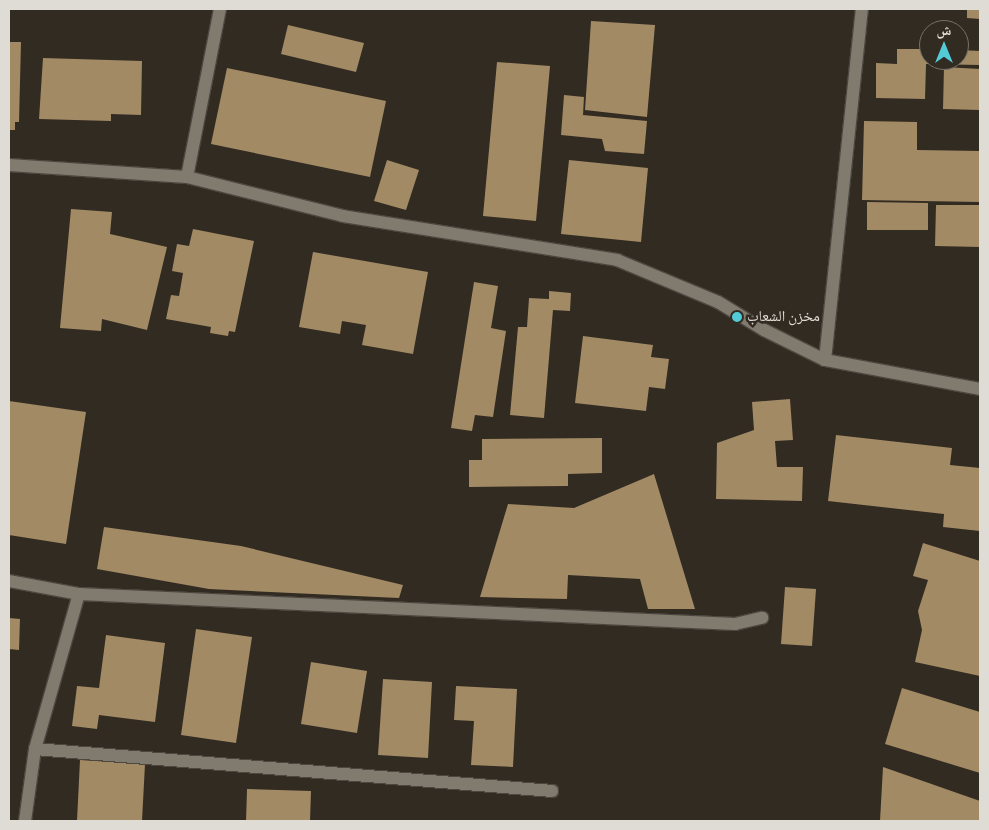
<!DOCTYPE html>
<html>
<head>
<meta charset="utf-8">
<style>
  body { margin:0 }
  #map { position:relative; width:989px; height:830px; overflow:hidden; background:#322b22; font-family:"Source Sans 3","Noto Naskh Arabic",sans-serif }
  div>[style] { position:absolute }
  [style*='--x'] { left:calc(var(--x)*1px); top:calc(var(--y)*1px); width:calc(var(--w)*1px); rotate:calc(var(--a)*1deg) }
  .building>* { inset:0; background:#a28a65 }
  .roads { filter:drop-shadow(1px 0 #4c4840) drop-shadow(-1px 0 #4c4840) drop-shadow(0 1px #4c4840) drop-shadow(0 -1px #4c4840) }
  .street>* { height:12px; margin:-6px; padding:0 6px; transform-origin:6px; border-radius:6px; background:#817a6f }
  .dots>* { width:14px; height:14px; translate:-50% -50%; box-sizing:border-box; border:2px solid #322b22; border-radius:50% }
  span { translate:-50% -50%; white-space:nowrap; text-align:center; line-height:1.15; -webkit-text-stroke:5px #322b22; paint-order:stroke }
  .poi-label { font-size:15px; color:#dfdbd5 }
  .left { translate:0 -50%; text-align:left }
  .frame { position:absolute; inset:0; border:10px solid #dfdbd5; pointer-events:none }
  .north { position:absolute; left:919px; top:20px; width:50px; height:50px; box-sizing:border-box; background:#322b22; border:1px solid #77716a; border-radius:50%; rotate:0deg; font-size:14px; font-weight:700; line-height:20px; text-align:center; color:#dfdbd5 }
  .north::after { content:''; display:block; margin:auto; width:18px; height:22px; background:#52cbd7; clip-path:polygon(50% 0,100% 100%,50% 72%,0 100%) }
</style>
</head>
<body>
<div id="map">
  <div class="building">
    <div style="clip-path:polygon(967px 9px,980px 9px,980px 19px,967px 18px)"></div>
    <div style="clip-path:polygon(591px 21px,655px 25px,647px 117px,585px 110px)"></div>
    <div style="clip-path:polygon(288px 25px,364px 43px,356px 72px,281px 54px)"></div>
    <div style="clip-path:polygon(9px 42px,21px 42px,19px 122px,15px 122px,15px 130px,9px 130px)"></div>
    <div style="clip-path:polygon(897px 49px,929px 49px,929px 60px,959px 60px,959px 50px,980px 51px,980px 65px,926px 64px,925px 99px,876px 98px,876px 63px,897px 64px)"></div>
    <div style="clip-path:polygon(43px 58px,142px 61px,141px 115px,111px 114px,111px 121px,39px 119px)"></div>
    <div style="clip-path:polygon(497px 62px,550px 66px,536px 221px,483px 216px)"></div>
    <div style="clip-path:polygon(944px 67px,980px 69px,980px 110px,943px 109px)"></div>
    <div style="clip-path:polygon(227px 68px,386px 101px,370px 177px,211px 144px)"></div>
    <div style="clip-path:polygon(564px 95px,584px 97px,583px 115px,647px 121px,644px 154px,605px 151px,602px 139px,561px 135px)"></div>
    <div style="clip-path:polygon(864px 121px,917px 122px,917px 150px,980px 151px,980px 202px,862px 200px)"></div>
    <div style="clip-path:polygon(387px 160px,419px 170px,406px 210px,374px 201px)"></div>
    <div style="clip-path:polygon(569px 160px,648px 168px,641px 242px,561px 234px)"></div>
    <div style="clip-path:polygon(867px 202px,928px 203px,928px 230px,867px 230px)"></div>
    <div style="clip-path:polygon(936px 205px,980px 205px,980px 247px,935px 246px)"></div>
    <div style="clip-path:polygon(71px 209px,112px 212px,110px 234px,167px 247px,147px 330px,102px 319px,101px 331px,60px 328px)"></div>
    <div style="clip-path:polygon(193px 229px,254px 241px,235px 332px,229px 331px,228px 336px,210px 333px,211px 327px,166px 319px,171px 295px,179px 296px,183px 273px,172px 271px,177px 244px,189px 246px)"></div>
    <div style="clip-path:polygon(313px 252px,428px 272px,413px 354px,362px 345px,366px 325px,342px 321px,340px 334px,299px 327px)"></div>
    <div style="clip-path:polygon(474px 282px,498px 286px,491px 328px,506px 331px,493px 417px,475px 415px,472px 431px,451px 428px)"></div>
    <div style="clip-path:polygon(549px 291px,571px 293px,570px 311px,553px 310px,544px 418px,510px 415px,518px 327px,527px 327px,529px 298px,549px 299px)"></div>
    <div style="clip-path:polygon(583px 336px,653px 345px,651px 357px,669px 359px,665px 389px,649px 387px,646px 411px,575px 403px)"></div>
    <div style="clip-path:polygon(790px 399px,793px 440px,775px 441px,777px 467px,803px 467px,802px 501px,716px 499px,717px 443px,754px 430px,752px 402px)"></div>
    <div style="clip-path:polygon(9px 401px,86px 412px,66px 544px,9px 535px)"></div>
    <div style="clip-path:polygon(836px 435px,952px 448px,950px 465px,980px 468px,980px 531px,943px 527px,944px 514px,828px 501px)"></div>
    <div style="clip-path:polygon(602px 438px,602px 473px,568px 474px,568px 486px,469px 487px,469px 460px,482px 460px,482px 439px)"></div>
    <div style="clip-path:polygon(654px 474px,695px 609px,648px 609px,640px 579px,568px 575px,567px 599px,480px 597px,508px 504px,574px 508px)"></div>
    <div style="clip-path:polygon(104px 527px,241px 546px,403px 585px,399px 598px,209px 589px,97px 569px)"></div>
    <div style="clip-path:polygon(923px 543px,980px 561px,980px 676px,915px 662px,922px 630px,918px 611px,928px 580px,913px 576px)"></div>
    <div style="clip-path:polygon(785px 587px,816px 589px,812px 646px,781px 644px)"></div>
    <div style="clip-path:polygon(9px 618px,20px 619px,19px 650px,9px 649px)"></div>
    <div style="clip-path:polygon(196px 629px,252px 637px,236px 743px,181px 735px)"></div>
    <div style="clip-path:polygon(106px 635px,165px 643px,155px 722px,99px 715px,97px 729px,72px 726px,77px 686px,99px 688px)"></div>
    <div style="clip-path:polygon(311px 662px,367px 671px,357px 733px,301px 724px)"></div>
    <div style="clip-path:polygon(383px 679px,432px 682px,428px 758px,378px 755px)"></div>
    <div style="clip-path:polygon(456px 686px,517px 689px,513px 767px,471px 765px,474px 721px,454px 720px)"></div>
    <div style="clip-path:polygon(902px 688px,980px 712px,980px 773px,885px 744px)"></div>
    <div style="clip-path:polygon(80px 760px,145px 764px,142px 821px,77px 821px)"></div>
    <div style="clip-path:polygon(883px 767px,980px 801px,980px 821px,880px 821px)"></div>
    <div style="clip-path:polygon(247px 789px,311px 791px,310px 821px,246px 821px)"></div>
  </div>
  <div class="roads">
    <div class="street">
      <div style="--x:9;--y:165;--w:178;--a:3.9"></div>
      <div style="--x:187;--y:177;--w:161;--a:14"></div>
      <div style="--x:343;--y:216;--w:278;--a:9.1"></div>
      <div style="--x:617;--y:260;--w:109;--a:22.6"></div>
      <div style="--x:718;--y:302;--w:54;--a:31.3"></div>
      <div style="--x:764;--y:330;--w:68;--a:26.2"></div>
      <div style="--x:825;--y:360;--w:158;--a:10.6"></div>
      <div style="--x:187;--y:177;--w:171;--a:-78.9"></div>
      <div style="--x:825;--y:360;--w:353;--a:-84"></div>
      <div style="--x:9;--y:581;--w:71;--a:10.5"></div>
      <div style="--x:79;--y:594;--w:657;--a:2.62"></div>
      <div style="--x:735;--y:624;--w:28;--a:-13"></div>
      <div style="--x:35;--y:749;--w:519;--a:4.64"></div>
      <div style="--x:25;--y:821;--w:73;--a:-82.1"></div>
      <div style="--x:35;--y:749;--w:161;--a:-74.2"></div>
    </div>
  </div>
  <div class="dots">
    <div style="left:737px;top:317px;background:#52cbd7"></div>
  </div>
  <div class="poi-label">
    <span class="left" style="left:747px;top:317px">مخزن الشعاب</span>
  </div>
  <div class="frame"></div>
  <div class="north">ش</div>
</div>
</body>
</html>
